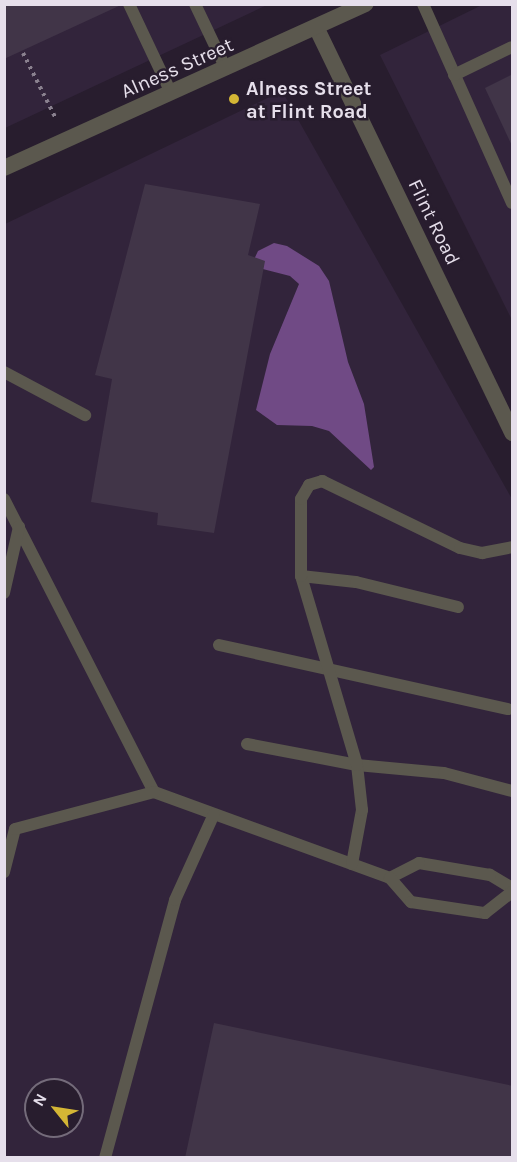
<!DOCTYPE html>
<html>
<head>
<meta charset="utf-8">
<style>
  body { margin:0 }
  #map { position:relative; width:517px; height:1162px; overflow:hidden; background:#281d2e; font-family:Karla,sans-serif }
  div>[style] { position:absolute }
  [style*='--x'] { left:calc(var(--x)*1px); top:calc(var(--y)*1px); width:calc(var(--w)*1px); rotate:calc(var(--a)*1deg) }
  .built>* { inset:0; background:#32243b }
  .water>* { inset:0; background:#704a85 }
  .building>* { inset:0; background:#413548 }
  .path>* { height:4px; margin-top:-2px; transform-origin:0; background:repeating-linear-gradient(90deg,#8a818f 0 3px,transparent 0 7.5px) }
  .service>* { height:12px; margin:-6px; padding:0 6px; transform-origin:6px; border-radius:6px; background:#5b584e }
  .minor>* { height:16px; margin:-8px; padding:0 8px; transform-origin:8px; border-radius:8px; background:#5b584e }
  .dots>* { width:16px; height:16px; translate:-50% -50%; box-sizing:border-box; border:3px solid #281d2e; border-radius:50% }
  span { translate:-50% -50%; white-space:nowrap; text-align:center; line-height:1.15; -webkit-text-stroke:5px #281d2e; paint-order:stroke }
  .street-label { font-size:20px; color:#e6dfeb }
  .poi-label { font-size:20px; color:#e6dfeb; font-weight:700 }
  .left { translate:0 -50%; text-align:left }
  .frame { position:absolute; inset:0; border:6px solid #e6dfeb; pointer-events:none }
  .north { position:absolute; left:24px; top:1078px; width:60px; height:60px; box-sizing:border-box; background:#281d2e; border:2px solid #746b7a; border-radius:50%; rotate:300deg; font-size:16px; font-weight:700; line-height:24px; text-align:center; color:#e6dfeb }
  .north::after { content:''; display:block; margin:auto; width:21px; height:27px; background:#d4b635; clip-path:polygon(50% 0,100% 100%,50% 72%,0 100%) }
</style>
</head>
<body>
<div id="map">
  <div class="built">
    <div style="clip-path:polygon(5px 4px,267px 5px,5px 128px)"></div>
    <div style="clip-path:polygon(482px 5px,512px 5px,512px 320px,380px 55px)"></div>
    <div style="clip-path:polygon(evenodd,282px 91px,512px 499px,512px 1157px,5px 1158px,5px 224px,282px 91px,36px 1090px,72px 1090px,72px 1126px,36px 1126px,36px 1090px)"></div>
  </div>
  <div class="water">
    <div style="clip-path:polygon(274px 243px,287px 246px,319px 266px,329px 281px,348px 362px,364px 404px,374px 467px,371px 470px,329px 431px,312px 426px,277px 425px,256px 410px,270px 354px,299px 284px,290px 276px,251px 266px,258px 251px)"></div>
  </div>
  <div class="building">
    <div style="clip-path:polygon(4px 4px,121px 4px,121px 5px,4px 59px)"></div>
    <div style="clip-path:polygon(513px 74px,513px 148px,485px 88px)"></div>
    <div style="clip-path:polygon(145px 184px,260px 204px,248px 255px,265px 261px,214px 533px,157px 525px,158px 513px,91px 502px,112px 379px,95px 375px)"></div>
    <div style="clip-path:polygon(214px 1023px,513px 1086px,513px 1158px,185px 1158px)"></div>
  </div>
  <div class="path">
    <div style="--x:23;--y:53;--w:74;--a:63.4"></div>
  </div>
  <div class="service">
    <div style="--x:129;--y:4;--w:98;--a:64.7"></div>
    <div style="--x:195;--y:4;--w:72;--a:64.5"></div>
    <div style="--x:423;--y:4;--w:218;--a:65.9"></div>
    <div style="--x:454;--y:75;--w:64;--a:-25.8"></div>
    <div style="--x:4;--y:372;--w:92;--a:28"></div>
    <div style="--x:4;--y:499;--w:329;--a:62.9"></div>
    <div style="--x:154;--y:792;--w:251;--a:20"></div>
    <div style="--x:301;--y:576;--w:55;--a:6.2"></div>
    <div style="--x:356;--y:582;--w:105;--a:13.8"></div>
    <div style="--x:4;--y:593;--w:68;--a:-77.2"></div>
    <div style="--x:219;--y:645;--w:296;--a:12.5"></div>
    <div style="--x:247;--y:744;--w:112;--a:10.8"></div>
    <div style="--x:357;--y:765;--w:87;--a:5.3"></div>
    <div style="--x:444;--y:773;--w:70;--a:14.8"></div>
    <div style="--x:352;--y:864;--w:55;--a:-79.5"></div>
    <div style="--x:362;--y:810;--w:45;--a:-96.3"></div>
    <div style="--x:357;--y:765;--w:197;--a:-106.5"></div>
    <div style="--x:301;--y:576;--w:77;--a:-90"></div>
    <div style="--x:301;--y:499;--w:16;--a:-60"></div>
    <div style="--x:309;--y:485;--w:14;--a:-17"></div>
    <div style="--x:322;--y:481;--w:153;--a:25.9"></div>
    <div style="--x:460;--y:548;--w:23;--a:13"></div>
    <div style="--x:482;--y:553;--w:31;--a:-11"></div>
    <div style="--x:4;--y:872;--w:44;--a:-75.7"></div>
    <div style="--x:15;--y:829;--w:144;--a:-14.9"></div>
    <div style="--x:512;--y:888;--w:26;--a:-149"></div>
    <div style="--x:490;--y:875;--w:72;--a:-170.4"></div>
    <div style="--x:419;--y:863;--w:33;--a:153"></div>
    <div style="--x:390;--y:878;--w:32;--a:49"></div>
    <div style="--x:411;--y:902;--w:75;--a:8.5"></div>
    <div style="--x:485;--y:913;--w:34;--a:-38"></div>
    <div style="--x:105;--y:1158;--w:267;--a:-74.8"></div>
    <div style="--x:175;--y:900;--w:94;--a:-65.6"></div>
  </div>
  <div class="minor">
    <div style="--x:317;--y:29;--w:449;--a:64.2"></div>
    <div style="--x:4;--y:168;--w:397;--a:-24.4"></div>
  </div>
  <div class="dots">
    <div style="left:234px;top:99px;background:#d4b635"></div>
  </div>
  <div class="street-label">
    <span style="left:177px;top:68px;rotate:-24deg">Alness Street</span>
    <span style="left:434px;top:222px;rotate:64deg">Flint Road</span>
  </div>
  <div class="poi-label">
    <span class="left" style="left:246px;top:100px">Alness Street<br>at Flint Road</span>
  </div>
  <div class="frame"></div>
  <div class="north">N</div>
</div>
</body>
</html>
